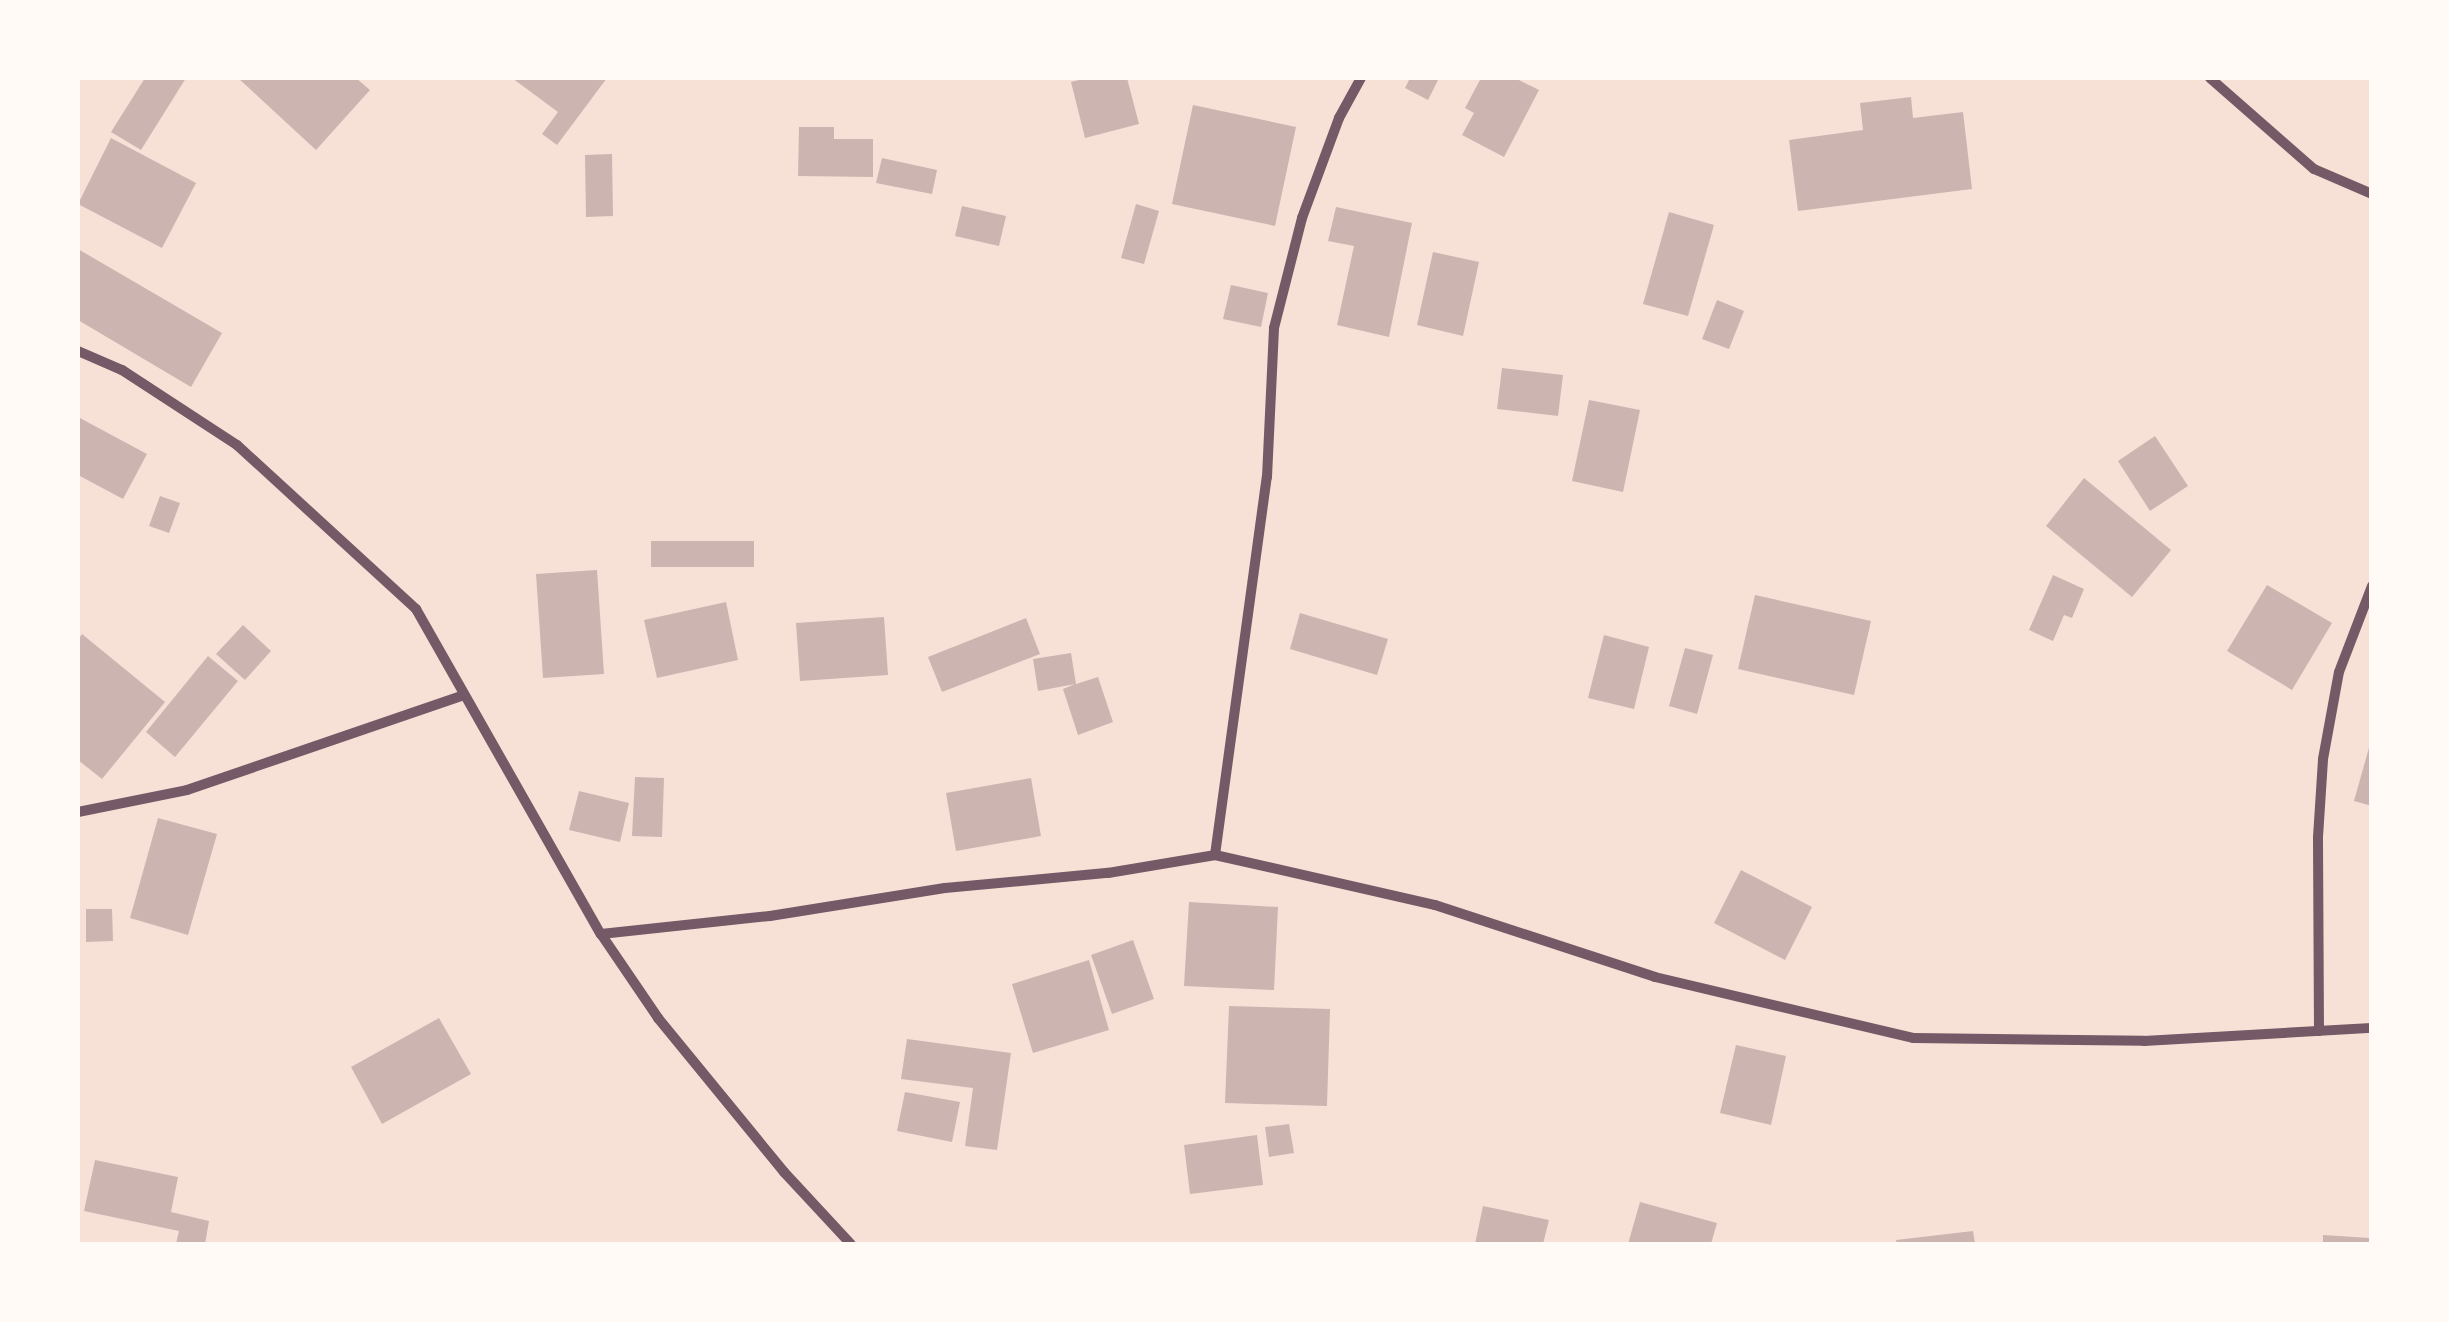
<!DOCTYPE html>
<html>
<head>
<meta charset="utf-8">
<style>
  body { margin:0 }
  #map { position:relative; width:2449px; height:1322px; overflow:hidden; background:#f7e1d7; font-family:"PT Sans",sans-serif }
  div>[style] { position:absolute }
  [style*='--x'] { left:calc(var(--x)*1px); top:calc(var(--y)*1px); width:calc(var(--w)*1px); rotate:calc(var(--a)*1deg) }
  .building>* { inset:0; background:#ccb4b1 }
  .minor>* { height:10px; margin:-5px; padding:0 5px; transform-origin:5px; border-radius:5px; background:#755966 }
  span { translate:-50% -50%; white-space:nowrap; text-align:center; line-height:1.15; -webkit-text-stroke:10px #fffaf5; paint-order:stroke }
  .frame { position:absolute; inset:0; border:80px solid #fffaf5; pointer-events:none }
</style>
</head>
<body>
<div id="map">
  <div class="building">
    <div style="clip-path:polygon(145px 78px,186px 78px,141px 150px,111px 132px)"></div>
    <div style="clip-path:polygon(238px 78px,356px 78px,370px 90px,316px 150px)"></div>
    <div style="clip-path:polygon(512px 78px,607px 78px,557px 145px,542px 134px,558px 112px)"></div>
    <div style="clip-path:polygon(1087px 78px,1127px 78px,1139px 124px,1085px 138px,1071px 82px)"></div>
    <div style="clip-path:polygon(1410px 78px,1439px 78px,1428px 100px,1405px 88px)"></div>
    <div style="clip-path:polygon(1481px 78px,1515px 78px,1539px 90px,1504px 157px,1462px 135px,1474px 113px,1465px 108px)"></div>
    <div style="clip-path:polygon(1911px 97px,1913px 118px,1963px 112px,1972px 189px,1798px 211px,1789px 140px,1863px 130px,1860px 103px)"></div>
    <div style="clip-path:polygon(1193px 105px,1296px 127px,1275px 226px,1172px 204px)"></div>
    <div style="clip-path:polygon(799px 127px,834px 127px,834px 139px,873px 139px,873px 177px,798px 176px)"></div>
    <div style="clip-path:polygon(111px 138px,196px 183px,162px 248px,78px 204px)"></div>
    <div style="clip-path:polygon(612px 154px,613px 216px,586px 217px,585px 155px)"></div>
    <div style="clip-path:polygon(882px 158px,937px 170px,932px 194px,876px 183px)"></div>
    <div style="clip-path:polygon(1136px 204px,1159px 211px,1144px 264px,1121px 258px)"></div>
    <div style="clip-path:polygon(962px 206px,1006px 216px,999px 246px,955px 236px)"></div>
    <div style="clip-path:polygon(1336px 207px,1412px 223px,1389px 337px,1337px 325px,1354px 246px,1328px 241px)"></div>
    <div style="clip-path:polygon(1669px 212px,1714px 225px,1688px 316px,1643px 304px)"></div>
    <div style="clip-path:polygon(78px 249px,222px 333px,191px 387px,78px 320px)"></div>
    <div style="clip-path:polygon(1433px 252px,1479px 262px,1463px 336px,1417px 325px)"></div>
    <div style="clip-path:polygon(1231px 285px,1268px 293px,1261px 327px,1223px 319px)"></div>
    <div style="clip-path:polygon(1717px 300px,1744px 311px,1729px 349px,1702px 339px)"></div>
    <div style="clip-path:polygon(1502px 368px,1563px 375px,1558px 416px,1497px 409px)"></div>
    <div style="clip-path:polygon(1589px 400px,1640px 410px,1623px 492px,1572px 481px)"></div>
    <div style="clip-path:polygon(78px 417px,147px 454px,123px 499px,78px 475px)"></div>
    <div style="clip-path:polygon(2155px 436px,2188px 486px,2150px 511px,2118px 461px)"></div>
    <div style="clip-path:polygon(2084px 478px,2171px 550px,2132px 597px,2046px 526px)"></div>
    <div style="clip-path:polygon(160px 496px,180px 503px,169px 533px,149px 526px)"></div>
    <div style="clip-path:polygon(651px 541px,754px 541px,754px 567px,651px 567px)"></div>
    <div style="clip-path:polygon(597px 570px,604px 674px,543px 678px,536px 574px)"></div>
    <div style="clip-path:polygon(2053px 575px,2084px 589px,2072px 618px,2064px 615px,2053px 641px,2029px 630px)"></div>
    <div style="clip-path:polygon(2267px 585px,2332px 623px,2292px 690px,2227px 651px)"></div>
    <div style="clip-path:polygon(1755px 595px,1871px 621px,1854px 695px,1738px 669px)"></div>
    <div style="clip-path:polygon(726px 602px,738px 660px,657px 678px,644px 620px)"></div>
    <div style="clip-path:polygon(1300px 613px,1388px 639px,1377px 675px,1290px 649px)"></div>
    <div style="clip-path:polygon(884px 617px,888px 675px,800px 681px,796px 623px)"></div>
    <div style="clip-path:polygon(1026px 618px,1040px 654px,942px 692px,928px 657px)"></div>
    <div style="clip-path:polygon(243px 625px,271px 651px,245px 680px,216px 654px)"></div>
    <div style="clip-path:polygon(82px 634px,165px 702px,102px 779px,78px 760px,78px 640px)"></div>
    <div style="clip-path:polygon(1604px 635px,1649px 647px,1634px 709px,1588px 698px)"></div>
    <div style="clip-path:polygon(1685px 648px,1713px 655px,1697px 714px,1669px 706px)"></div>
    <div style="clip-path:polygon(1071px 653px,1076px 684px,1098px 677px,1113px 722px,1078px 735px,1063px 689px,1075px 684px,1038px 691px,1033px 659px)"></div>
    <div style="clip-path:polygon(208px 656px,238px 681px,175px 757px,146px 732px)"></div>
    <div style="clip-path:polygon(2370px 744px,2372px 745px,2372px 806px,2354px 801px)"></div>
    <div style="clip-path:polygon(635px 777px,664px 778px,662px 837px,632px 836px)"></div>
    <div style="clip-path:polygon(1031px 778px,1041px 836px,956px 851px,946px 793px)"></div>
    <div style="clip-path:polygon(579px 791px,629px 803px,620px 842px,569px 830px)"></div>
    <div style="clip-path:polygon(158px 818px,217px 834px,188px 935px,130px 918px)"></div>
    <div style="clip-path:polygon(1741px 870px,1812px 907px,1785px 960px,1714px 923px)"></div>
    <div style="clip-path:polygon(1189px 902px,1278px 907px,1274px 990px,1184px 986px)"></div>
    <div style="clip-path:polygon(86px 909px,112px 909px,113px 941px,86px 942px)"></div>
    <div style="clip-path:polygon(1133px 940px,1154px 999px,1112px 1014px,1091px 955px)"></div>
    <div style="clip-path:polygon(1089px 960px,1109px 1030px,1033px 1053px,1012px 984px)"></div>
    <div style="clip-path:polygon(1229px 1006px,1330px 1009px,1327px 1106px,1225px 1103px)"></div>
    <div style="clip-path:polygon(439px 1018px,471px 1074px,382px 1124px,351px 1067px)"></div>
    <div style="clip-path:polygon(907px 1039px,1011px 1053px,997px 1150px,965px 1146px,973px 1088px,901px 1079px)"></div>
    <div style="clip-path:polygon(1736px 1045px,1786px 1056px,1771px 1125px,1720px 1113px)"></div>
    <div style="clip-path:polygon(905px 1092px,960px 1102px,952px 1142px,897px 1131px)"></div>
    <div style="clip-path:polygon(1289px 1124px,1294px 1153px,1269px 1157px,1265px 1127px)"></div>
    <div style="clip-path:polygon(1257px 1135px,1263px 1185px,1190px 1194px,1184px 1145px)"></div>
    <div style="clip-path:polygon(95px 1160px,178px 1177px,171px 1212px,209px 1221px,205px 1244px,176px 1244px,179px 1231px,84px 1211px)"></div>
    <div style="clip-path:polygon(1640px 1202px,1717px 1223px,1711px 1244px,1628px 1244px)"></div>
    <div style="clip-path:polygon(1483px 1206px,1549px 1220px,1543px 1244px,1475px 1244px)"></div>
    <div style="clip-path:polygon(1973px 1231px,1975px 1244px,1897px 1244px,1896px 1240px)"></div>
    <div style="clip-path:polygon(2323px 1235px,2370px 1238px,2369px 1244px,2323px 1244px)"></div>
  </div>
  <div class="minor">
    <div style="--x:2210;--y:78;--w:138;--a:41.2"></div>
    <div style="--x:2314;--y:169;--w:63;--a:23.3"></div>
    <div style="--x:78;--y:351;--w:48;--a:23.4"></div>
    <div style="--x:122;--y:370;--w:137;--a:33.1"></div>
    <div style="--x:237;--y:445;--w:243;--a:42.5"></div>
    <div style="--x:416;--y:609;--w:374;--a:60.4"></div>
    <div style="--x:601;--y:934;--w:102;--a:55.8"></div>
    <div style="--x:658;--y:1018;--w:199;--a:50.7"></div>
    <div style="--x:784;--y:1172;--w:98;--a:47.1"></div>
    <div style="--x:78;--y:812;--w:111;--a:-11.4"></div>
    <div style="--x:187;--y:790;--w:293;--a:-18.9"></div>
    <div style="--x:1215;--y:855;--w:382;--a:-82.2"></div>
    <div style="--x:1267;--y:477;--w:149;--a:-87.3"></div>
    <div style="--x:1274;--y:328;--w:114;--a:-75.7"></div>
    <div style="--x:1302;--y:218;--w:107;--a:-69.7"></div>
    <div style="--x:1339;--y:118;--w:46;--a:-61.2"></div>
    <div style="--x:601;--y:934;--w:170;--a:-6.1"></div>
    <div style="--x:770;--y:916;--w:177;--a:-9.1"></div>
    <div style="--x:945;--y:888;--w:164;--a:-5.3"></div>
    <div style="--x:1108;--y:873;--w:109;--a:-9.5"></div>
    <div style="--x:1215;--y:855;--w:226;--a:12.8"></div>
    <div style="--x:1435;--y:905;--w:231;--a:18.1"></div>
    <div style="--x:1655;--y:977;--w:265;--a:13.3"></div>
    <div style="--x:1913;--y:1038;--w:231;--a:0.7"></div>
    <div style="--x:2144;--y:1041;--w:228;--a:-3.3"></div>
    <div style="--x:2319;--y:1031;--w:194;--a:-90.3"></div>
    <div style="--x:2318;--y:837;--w:78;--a:-86.3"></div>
    <div style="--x:2323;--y:759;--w:88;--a:-79.6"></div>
    <div style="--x:2339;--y:672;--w:92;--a:-69"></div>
  </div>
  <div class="frame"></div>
</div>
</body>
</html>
